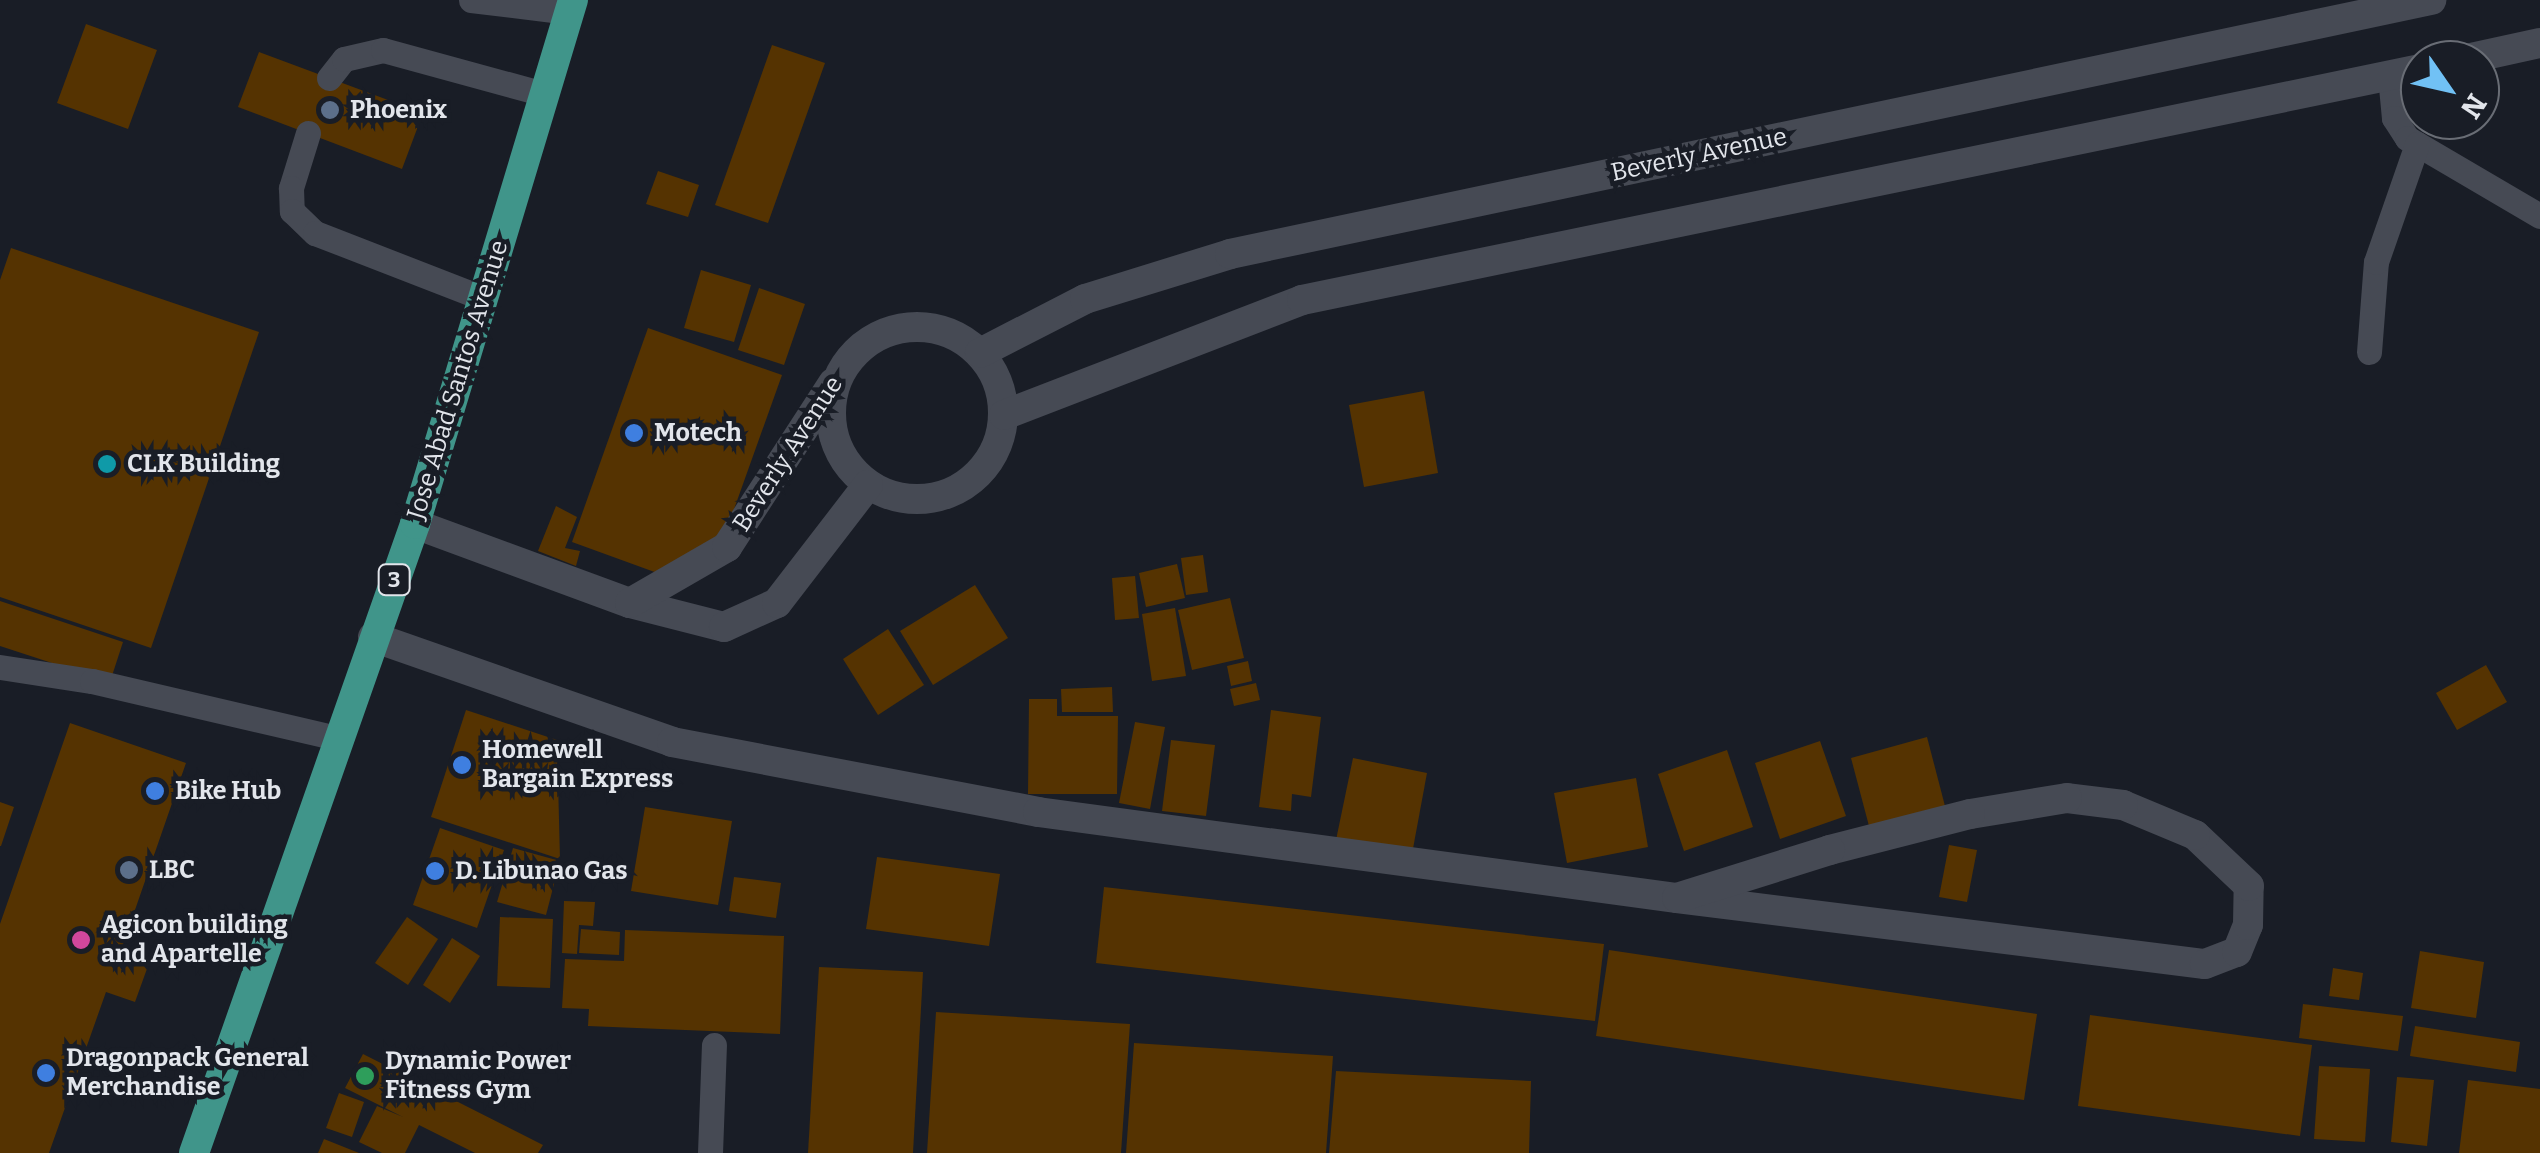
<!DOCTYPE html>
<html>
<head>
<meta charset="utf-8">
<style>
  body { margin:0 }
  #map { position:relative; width:2540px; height:1153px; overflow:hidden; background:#191d26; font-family:Bitter,serif }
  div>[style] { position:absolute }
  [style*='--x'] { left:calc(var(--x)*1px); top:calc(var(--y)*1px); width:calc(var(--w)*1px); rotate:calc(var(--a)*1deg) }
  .building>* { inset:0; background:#553301 }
  .service>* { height:25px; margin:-12.5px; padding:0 12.5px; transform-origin:12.5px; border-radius:12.5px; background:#464a54 }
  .minor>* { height:30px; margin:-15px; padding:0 15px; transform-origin:15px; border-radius:15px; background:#464a54 }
  .tertiary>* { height:30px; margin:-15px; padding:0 15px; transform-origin:15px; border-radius:15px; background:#464a54 }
  .tertiary>.ring { margin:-15px; padding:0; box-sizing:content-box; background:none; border:30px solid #464a54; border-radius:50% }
  .trunk>* { height:30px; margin:-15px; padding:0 15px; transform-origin:15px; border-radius:15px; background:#40958a }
  .dots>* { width:28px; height:28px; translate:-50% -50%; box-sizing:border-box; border:5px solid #191d26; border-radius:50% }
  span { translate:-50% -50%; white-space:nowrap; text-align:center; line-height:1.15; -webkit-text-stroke:9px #191d26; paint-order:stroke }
  .shield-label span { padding:2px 8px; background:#191d26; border:2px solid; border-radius:8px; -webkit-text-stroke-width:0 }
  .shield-label { font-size:22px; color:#e2e5eb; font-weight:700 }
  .poi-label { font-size:25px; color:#e2e5eb; font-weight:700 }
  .left { translate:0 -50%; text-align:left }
  .street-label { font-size:25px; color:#e2e5eb }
  .north { position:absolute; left:2400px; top:40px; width:100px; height:100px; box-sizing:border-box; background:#191d26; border:2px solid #696d75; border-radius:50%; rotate:124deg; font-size:28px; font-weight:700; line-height:40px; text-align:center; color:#e2e5eb }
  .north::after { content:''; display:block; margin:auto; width:35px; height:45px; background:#71c1f5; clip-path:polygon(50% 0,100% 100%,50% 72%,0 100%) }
</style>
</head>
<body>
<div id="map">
  <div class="building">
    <div style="clip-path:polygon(86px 24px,157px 50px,128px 129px,57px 103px)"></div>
    <div style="clip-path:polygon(772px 45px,825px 63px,768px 223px,715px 205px)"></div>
    <div style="clip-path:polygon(259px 52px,423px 113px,402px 169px,238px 107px)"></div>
    <div style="clip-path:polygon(658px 171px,699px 185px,688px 217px,646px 204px)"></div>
    <div style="clip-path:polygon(11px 248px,259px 332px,151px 648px,0 597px,0 280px)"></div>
    <div style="clip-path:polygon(701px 270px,751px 285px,734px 342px,684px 328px)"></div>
    <div style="clip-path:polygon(759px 288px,805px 304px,784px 365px,738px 350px)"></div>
    <div style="clip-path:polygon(648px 328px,782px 375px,723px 540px,671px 578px,572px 542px)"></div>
    <div style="clip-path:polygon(1424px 391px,1438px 473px,1364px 487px,1349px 405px)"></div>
    <div style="clip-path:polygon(556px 506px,577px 517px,565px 548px,580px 551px,576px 566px,538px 551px)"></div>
    <div style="clip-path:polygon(1203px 555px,1208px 592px,1186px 595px,1181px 558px)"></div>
    <div style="clip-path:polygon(1177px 564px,1185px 598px,1146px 607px,1139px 573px)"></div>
    <div style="clip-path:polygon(1135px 576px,1139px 618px,1115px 620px,1112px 578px)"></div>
    <div style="clip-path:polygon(975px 585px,1008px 638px,933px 685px,900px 631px)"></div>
    <div style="clip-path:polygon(1230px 598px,1244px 658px,1192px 670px,1178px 610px)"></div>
    <div style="clip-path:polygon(0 601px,123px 642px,110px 682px,0 646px)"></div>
    <div style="clip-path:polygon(1175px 608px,1186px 676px,1152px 681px,1142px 614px)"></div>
    <div style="clip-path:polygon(888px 629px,924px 685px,878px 715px,843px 659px)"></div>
    <div style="clip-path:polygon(1248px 661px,1252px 681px,1231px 686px,1227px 666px)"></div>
    <div style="clip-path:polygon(2486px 665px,2507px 702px,2457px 730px,2436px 693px)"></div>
    <div style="clip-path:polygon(1256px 683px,1260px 700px,1234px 706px,1230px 689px)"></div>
    <div style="clip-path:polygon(1112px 687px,1113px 712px,1062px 712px,1061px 689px)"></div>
    <div style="clip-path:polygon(1029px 699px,1057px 699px,1057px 716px,1118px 716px,1117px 794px,1028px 794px)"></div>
    <div style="clip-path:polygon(466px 710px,557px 740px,560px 859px,431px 817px)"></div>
    <div style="clip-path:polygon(1271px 710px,1321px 717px,1311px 797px,1292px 794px,1291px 811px,1259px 807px)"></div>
    <div style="clip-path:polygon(1135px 722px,1165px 727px,1150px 809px,1119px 803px)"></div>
    <div style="clip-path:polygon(70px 723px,186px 763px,119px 956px,148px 966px,135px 1002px,106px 992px,49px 1153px,0 1153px,0 924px)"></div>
    <div style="clip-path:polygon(1927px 737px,1945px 806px,1869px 826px,1851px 758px)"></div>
    <div style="clip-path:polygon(1171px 740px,1215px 745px,1206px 816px,1162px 811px)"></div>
    <div style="clip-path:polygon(1820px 741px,1846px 816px,1780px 839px,1755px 763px)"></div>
    <div style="clip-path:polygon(1727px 750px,1753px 827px,1684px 851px,1658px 774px)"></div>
    <div style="clip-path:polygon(1353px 758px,1427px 773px,1412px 854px,1336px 840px)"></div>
    <div style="clip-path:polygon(1636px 778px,1648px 847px,1567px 863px,1554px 793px)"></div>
    <div style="clip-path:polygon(0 802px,14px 807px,1px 846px,0 846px)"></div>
    <div style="clip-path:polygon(645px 807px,732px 821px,718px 905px,631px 891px)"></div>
    <div style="clip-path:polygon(440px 828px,504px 850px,477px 928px,413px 905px)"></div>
    <div style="clip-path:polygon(1949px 845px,1977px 850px,1967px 902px,1939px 897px)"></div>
    <div style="clip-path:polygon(513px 848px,560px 861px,546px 915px,497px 902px)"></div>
    <div style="clip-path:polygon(877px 857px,1000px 874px,989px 946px,866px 929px)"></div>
    <div style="clip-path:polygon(734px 877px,781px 883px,776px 918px,729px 911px)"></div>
    <div style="clip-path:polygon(1104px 887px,1604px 944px,1595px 1021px,1096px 963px)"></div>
    <div style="clip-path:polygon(564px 901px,595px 902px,593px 926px,579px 925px,577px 954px,562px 953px)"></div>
    <div style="clip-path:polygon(407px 917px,438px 939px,408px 985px,375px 963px)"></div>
    <div style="clip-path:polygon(500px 917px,553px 919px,550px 988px,497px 986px)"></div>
    <div style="clip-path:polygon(581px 929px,620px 932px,619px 955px,579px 953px)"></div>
    <div style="clip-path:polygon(625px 930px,784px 936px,780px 1034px,588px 1026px,589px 1009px,562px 1008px,565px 959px,624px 961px)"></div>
    <div style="clip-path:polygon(452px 938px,480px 956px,450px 1003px,423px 985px)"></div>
    <div style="clip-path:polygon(1609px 950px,2037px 1014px,2024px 1100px,1596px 1036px)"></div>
    <div style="clip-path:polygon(2420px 951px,2484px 962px,2476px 1018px,2411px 1008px)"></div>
    <div style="clip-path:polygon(819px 967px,923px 972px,913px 1153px,808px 1153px)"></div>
    <div style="clip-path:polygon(2333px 968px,2363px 973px,2359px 1000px,2329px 996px)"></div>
    <div style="clip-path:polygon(2303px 1004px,2403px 1016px,2398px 1051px,2299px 1038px)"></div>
    <div style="clip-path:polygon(936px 1012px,1130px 1024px,1121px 1153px,927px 1153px)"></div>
    <div style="clip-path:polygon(2090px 1015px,2312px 1045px,2300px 1136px,2078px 1106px)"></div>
    <div style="clip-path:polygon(2415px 1026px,2520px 1042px,2516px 1072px,2410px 1056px)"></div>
    <div style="clip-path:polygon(1134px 1043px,1333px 1056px,1326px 1153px,1126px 1153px)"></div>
    <div style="clip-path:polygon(363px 1054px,543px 1145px,538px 1153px,475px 1153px,419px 1125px,405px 1153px,382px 1153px,359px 1142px,377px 1106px,403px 1117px,345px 1088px)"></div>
    <div style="clip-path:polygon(2319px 1066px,2370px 1069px,2365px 1142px,2314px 1139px)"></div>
    <div style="clip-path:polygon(1336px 1071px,1531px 1081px,1529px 1153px,1329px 1153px)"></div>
    <div style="clip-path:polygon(2397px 1077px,2434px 1080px,2427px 1146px,2391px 1142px)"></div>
    <div style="clip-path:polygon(2468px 1080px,2540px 1089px,2540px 1153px,2459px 1153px)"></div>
    <div style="clip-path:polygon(339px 1093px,364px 1102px,352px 1137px,326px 1128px)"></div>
    <div style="clip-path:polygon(324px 1139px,359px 1153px,318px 1153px)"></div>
  </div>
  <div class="service">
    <div style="--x:471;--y:0;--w:99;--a:7"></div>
    <div style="--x:2390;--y:76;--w:42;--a:84.6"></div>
    <div style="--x:2394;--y:118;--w:24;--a:57"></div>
    <div style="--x:2407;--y:138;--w:154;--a:30.4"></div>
    <div style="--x:329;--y:78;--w:24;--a:-52"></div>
    <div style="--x:344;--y:59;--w:40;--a:-13"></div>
    <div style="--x:383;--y:50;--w:167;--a:15.3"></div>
    <div style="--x:308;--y:133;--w:58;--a:107.2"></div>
    <div style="--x:291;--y:188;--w:23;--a:88"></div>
    <div style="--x:292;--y:211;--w:32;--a:44"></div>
    <div style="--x:315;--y:233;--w:180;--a:21.2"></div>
    <div style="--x:2369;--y:352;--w:90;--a:-85.6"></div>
    <div style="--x:2376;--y:262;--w:125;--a:-70.8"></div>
    <div style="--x:0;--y:667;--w:93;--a:8.7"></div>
    <div style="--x:92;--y:681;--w:252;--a:13.1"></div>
    <div style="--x:710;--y:1153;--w:108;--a:-87.9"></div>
  </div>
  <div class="minor">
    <div style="--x:373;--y:637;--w:317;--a:19.3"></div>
    <div style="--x:672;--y:742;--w:373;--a:10.8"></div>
    <div style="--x:1038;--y:812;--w:645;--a:7.67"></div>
    <div style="--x:1677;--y:898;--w:532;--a:7.13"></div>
    <div style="--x:2205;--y:964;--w:34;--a:-21"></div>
    <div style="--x:2237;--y:952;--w:29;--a:-68"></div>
    <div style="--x:2248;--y:925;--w:39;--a:-89"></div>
    <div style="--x:2249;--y:886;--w:74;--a:-136.6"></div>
    <div style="--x:2195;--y:835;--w:78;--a:-157.4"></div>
    <div style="--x:2123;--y:805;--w:56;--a:-172.9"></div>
    <div style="--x:2067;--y:798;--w:98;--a:170.6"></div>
    <div style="--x:1970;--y:814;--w:145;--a:165.6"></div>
    <div style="--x:1830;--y:850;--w:160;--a:162.6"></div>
  </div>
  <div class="tertiary">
    <div style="--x:2462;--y:60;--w:80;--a:-12.3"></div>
    <div class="ring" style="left:831px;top:327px;width:142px;height:142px"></div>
    <div style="--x:980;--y:353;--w:118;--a:-27.2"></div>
    <div style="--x:1085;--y:299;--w:152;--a:-17.2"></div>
    <div style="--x:1230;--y:254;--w:1228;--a:-11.94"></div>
    <div style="--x:1004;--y:415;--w:319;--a:-21.1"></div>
    <div style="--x:1302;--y:300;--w:1142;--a:-11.67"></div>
    <div style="--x:415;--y:524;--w:229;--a:20.2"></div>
    <div style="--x:630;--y:603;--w:97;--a:14.3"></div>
    <div style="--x:724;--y:627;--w:58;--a:-24.4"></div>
    <div style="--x:777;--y:603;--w:149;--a:-52.4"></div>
    <div style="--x:630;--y:603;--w:112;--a:-30"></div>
    <div style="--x:727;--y:547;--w:195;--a:-57.1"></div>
  </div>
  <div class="trunk">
    <div style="--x:194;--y:1153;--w:667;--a:-70.64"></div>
    <div style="--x:415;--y:524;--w:547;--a:-73.22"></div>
  </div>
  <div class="dots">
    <div style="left:330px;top:110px;background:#5c6f8a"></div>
    <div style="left:634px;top:433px;background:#3f7fe0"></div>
    <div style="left:107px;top:464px;background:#0f9aa8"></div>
    <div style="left:462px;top:765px;background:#3f7fe0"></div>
    <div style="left:155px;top:791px;background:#3f7fe0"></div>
    <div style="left:129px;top:870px;background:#5c6f8a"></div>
    <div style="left:435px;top:871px;background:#3f7fe0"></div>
    <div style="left:81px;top:940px;background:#d1479c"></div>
    <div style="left:46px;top:1073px;background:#3f7fe0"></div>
    <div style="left:365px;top:1076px;background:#2e9e5b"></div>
  </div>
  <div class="shield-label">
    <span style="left:394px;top:580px">3</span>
  </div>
  <div class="poi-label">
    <span class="left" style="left:350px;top:110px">Phoenix</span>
    <span class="left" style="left:654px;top:433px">Motech</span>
    <span class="left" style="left:127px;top:464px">CLK Building</span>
    <span class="left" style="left:482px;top:765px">Homewell<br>Bargain Express</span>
    <span class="left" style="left:175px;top:791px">Bike Hub</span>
    <span class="left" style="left:149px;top:870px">LBC</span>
    <span class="left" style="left:455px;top:871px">D. Libunao Gas</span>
    <span class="left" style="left:101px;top:940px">Agicon building<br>and Apartelle</span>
    <span class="left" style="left:66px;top:1073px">Dragonpack General<br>Merchandise</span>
    <span class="left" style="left:385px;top:1076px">Dynamic Power<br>Fitness Gym</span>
  </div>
  <div class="street-label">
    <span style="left:1699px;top:155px;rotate:-12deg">Beverly Avenue</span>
    <span style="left:458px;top:380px;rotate:-73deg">Jose Abad Santos Avenue</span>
    <span style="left:788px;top:454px;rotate:-57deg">Beverly Avenue</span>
  </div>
  <div class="north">N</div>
</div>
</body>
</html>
